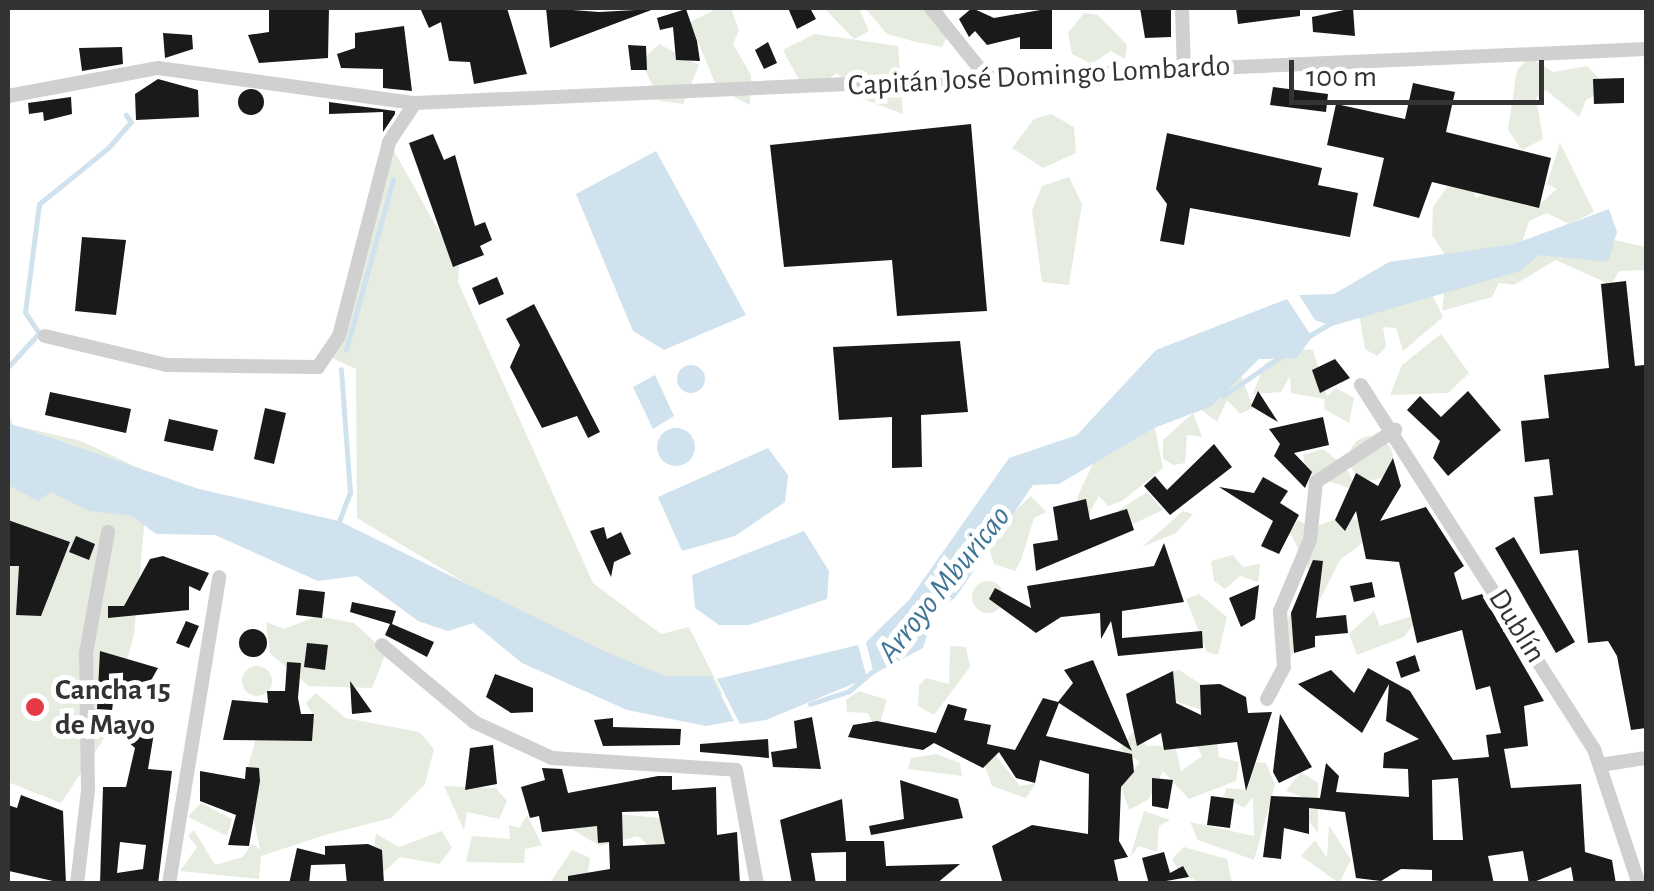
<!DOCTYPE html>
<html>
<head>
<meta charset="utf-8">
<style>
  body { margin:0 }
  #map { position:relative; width:1654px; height:891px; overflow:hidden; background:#fff; font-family:"Alegreya Sans",sans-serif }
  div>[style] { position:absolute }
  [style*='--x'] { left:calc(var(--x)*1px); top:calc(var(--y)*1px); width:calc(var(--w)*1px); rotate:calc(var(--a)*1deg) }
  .green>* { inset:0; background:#e6ecdf }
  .round { border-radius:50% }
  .water>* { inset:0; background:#cfe2ee }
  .stream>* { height:5px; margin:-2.5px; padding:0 2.5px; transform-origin:2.5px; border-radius:2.5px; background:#cfe2ee }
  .building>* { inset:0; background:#1a1a1a }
  .street>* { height:14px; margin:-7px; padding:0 7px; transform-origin:7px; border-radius:7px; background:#d0d0d0 }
  .dots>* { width:28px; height:28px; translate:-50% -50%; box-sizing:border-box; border:5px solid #fff; border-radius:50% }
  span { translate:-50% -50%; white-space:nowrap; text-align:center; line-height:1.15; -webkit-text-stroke:10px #fff; paint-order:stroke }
  .street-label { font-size:30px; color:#333 }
  .poi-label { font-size:30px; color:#333; font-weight:700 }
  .left { translate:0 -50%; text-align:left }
  .water-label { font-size:32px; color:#3f7597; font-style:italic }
  .frame { position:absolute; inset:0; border:10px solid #333; pointer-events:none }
  .scale { position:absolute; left:1289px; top:60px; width:255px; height:45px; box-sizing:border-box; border:5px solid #333; border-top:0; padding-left:12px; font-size:30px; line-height:35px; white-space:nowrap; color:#333; -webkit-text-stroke:8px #fff; paint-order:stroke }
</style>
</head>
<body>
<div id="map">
  <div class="green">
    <div style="clip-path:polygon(718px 8px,731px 8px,739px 30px,733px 44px,751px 75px,750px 105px,717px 88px,690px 22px)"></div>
    <div style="clip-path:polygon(824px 8px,859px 8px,869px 31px,854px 39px)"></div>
    <div style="clip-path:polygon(865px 8px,942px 8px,952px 26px,942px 47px,916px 42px,887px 34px)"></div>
    <div style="clip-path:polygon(1084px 13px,1098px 15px,1127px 45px,1125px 59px,1111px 51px,1091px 64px,1072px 54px,1068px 33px)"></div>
    <div style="clip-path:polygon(815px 34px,898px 46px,903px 114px,866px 100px,837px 73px,806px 93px,783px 50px)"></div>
    <div style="clip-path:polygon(659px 44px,699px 65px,683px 104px,660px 101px,641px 61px)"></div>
    <div style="clip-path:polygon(1530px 57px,1553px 72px,1587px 66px,1608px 88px,1586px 100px,1579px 117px,1546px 90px,1536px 98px,1543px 139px,1522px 150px,1508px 130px,1517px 70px)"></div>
    <div style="clip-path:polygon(1051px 114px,1074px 127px,1076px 153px,1043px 168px,1012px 148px,1034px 119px)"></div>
    <div style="clip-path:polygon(389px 142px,459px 267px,458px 282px,593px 583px,661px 634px,689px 627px,723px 695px,698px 696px,511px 610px,357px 518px,356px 369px,330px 357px)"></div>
    <div style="clip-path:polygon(1560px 143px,1594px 212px,1569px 224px,1547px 213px,1529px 221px,1522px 243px,1447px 258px,1432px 235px,1433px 207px,1450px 183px,1474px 188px,1475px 198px,1488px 192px,1540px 204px,1557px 189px,1547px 184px)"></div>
    <div style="clip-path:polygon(1069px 177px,1082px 204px,1069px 285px,1042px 282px,1032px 210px,1042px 186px)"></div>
    <div style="clip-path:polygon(1614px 240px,1646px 247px,1646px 270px,1619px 271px,1611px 285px,1556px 260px,1514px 285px,1499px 283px,1492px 297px,1442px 311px,1445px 288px,1467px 267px)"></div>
    <div style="clip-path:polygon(1428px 286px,1443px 317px,1403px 351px,1396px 328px,1383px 327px,1386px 347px,1377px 356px,1365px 349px,1360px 319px,1348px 307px)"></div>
    <div style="clip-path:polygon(1441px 334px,1469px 373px,1448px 393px,1390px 395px,1402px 365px)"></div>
    <div style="clip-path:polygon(1299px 349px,1313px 350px,1327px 396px,1336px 388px,1354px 398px,1349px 423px,1324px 409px,1325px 399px,1291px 393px,1290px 376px,1281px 392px,1253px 394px,1265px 363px)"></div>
    <div style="clip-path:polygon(1241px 375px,1253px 408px,1240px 414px,1227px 400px,1217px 422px,1193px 403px)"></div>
    <div style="clip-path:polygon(8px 410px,13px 425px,81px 441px,149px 473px,134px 635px,105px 737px,61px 803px,8px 782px)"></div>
    <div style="clip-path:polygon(1193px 413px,1202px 437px,1187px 435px,1185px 463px,1174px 465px,1163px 459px,1163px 440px)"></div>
    <div style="clip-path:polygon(1153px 418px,1163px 468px,1122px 501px,1108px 506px,1099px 496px,1086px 519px,1077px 498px,1097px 455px)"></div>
    <div class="round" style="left:1349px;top:436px;width:44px;height:44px"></div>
    <div style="clip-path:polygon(1323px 449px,1347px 468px,1356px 490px,1307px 474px,1303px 455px)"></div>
    <div style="clip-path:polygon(1147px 492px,1163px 510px,1133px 524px,1119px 510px)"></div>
    <div style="clip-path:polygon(1031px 496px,1046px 512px,1034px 518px,1021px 560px,1015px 571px,994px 564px,986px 538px)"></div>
    <div style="clip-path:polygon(1183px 511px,1193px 514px,1176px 533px,1142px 547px)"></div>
    <div style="clip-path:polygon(1344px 516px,1364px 522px,1370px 537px,1340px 560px,1288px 662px,1287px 620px,1311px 575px,1290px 532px,1298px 520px,1312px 528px)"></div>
    <div style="clip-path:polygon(1233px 555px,1243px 567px,1260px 564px,1258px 582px,1240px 576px,1225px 589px,1214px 581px,1211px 561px)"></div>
    <div class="round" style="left:972px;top:581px;width:32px;height:32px"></div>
    <div style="clip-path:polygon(1199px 594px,1227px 617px,1218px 655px,1207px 652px,1186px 599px)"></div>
    <div style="clip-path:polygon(1374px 611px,1380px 626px,1422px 613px,1404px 637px,1357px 655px,1349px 634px)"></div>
    <div style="clip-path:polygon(317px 616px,354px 623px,386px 652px,372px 688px,309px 686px,270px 653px,266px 622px,284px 629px)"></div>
    <div style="clip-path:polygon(950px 646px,966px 647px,970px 667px,934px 715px,918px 706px,919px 686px,926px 678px,949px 684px)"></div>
    <div class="round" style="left:242px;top:666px;width:30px;height:30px"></div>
    <div style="clip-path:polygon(1179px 670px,1202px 685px,1203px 710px,1176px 702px,1170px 672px)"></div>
    <div style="clip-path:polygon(859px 691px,887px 700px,877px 732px,868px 713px,847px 712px,846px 700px)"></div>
    <div style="clip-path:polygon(316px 693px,345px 718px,419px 732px,434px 749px,425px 784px,391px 818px,325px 835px,347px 883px,325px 835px,261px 856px,259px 879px,180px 871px,197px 847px,188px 836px,194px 830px,215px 865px,243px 857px,252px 844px,260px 849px,245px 779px,261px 718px,315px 718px,306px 703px)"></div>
    <div style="clip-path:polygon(1133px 732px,1147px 746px,1175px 745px,1181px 771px,1202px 756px,1193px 739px,1217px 740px,1219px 757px,1239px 762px,1236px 781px,1189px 799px,1163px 771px,1149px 799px,1129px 810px,1121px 788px,1140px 762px,1120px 749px)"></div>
    <div style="clip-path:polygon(936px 754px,960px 763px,962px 776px,908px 769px,911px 758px)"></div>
    <div style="clip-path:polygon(996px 756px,1020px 786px,1036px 783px,1026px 798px,992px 786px,985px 766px)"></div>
    <div style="clip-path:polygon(1256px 762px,1266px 763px,1275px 785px,1254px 860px,1198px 840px,1190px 822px,1254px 836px,1253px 797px,1244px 808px,1224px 796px,1226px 788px,1247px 790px)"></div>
    <div style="clip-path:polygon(1301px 772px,1318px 783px,1318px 833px,1299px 809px,1309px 811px,1310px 800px,1286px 791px)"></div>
    <div style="clip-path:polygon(444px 786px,496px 788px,507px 801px,499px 819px,467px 812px,464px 830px)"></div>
    <div style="clip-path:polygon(201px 803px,232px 819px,227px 836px,188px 817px)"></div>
    <div style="clip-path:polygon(1144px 811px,1170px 820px,1159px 826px,1157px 852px,1139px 846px,1130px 857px)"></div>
    <div style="clip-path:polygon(609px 813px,668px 819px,685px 840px,657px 854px,638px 836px,600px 846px,565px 825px)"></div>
    <div style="clip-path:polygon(527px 815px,542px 845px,525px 849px,524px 863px,466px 862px,472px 836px,510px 839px,509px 825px,519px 828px)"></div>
    <div style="clip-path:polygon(1329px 825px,1351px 860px,1339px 883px,1301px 856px,1315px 840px,1327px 858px)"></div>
    <div style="clip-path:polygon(442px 831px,452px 848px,439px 864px,400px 857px,379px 876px,370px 872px,376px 834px,399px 847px)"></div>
    <div style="clip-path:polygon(1184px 847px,1227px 859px,1232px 883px,1200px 883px,1179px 871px,1172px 859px)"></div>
    <div style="clip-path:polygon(572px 850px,590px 858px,586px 883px,549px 884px)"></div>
  </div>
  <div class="water">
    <div style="clip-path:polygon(656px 151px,746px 315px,664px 350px,633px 331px,576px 194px)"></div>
    <div style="clip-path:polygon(1609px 209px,1617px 232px,1608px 262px,1539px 255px,1520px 271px,1332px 326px,1315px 320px,1299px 295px,1334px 294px,1389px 262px,1514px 244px)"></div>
    <div style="clip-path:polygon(1287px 299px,1312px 337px,1297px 358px,1259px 359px,1212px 406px,1154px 428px,1059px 484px,1033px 485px,955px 598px,936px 609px,923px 648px,874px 674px,866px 642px,909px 600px,1009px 458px,1077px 435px,1156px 350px)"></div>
    <div class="round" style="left:677px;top:365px;width:28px;height:28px"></div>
    <div style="clip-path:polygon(655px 375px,674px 416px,653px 429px,633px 387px)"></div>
    <div style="clip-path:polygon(8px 423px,199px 489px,339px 521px,606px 652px,665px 676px,711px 676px,734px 721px,706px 726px,627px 710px,522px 663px,473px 623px,448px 631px,418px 621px,357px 576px,318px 581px,215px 535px,156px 534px,132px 516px,89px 511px,51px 492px,38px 501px,8px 485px)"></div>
    <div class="round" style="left:657px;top:428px;width:38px;height:38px"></div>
    <div style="clip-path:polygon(768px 448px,788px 475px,785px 502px,735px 536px,682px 551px,658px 497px)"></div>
    <div style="clip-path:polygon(804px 531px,829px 571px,827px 599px,749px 625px,719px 625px,695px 608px,692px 575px)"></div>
    <div style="clip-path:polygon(858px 645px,867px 678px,766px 720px,740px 724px,717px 679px)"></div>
  </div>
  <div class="stream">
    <div style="--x:1309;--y:336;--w:29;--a:-31"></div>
    <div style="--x:346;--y:350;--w:177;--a:-74.6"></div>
    <div style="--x:8;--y:367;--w:46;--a:-47.6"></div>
    <div style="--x:39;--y:333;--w:25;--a:-124"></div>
    <div style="--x:25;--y:312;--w:109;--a:-82.6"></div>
    <div style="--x:39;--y:204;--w:89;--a:-39.1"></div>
    <div style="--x:108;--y:148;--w:35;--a:-49"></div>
    <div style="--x:131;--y:122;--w:9;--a:-126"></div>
    <div style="--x:1223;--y:396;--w:74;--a:-34.5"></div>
    <div style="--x:339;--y:521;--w:30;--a:-69"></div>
    <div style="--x:350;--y:493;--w:124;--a:-94.2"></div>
    <div style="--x:810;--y:704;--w:41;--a:-18.4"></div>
    <div style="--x:849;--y:691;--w:38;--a:-40"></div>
  </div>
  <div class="building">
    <div style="clip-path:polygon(269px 8px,329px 8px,328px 58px,259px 63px,248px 35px,269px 32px)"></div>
    <div style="clip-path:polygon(420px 8px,507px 8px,527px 74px,474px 84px,470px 62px,449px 61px,441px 22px,429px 28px)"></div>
    <div style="clip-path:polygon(546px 8px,599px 12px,654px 9px,550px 48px)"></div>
    <div style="clip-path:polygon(788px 8px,810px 8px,816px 19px,797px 29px)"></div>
    <div style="clip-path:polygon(972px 8px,994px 18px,1052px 8px,1052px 49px,1020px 49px,1020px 37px,987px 45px,975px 31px,969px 37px,959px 19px)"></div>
    <div style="clip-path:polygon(1140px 8px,1171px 8px,1171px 37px,1145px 38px)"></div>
    <div style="clip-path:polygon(1236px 8px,1300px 8px,1300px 16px,1238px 24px)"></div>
    <div style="clip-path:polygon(1353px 8px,1355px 36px,1313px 32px,1312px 17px)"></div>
    <div style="clip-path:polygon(686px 9px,697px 41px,700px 61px,676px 60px,673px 27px,660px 30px,657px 18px)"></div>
    <div style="clip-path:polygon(404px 26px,412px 91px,383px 88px,383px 69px,341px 68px,337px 54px,355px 48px,355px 33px)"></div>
    <div style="clip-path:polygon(163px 33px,192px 35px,193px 49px,165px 58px)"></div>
    <div style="clip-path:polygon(768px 42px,777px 63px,764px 69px,755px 50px)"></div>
    <div style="clip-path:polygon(628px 45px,646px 46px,647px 70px,631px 70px)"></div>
    <div style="clip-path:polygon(122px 47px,123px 64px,82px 71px,79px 48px)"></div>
    <div style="clip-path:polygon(1624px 78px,1624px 103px,1594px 104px,1593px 79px)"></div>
    <div style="clip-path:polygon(158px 79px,198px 90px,199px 117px,136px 120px,135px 94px)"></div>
    <div style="clip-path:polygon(1413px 83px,1455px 92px,1446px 132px,1551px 158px,1539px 208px,1432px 182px,1419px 218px,1373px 206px,1384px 158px,1327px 145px,1336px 104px,1405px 119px)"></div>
    <div style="clip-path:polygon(1273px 87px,1328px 94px,1326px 112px,1270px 105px)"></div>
    <div class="round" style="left:238px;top:89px;width:26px;height:26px"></div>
    <div style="clip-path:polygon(71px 97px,72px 114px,44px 121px,43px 112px,29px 114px,28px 103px)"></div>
    <div style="clip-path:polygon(329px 102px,395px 111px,395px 114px,383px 132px,383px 112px,329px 114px)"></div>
    <div style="clip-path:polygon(971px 124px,987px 311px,897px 316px,892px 260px,784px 267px,770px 145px)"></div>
    <div style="clip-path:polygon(1167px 133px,1322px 168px,1318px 185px,1358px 193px,1350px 237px,1190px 208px,1184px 245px,1160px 241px,1167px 204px,1156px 189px)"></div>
    <div style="clip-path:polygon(433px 134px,444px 160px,455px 155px,475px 226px,485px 222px,492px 240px,480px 246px,484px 255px,453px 267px,409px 143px)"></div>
    <div style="clip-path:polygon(82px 237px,126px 240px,116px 315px,75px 311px)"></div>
    <div style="clip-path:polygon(497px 277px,504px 294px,479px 305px,472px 288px)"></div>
    <div style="clip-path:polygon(1626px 281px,1635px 366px,1644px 365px,1646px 391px,1646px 728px,1631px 730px,1617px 656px,1608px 641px,1588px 643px,1578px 550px,1540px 554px,1534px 497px,1553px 495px,1549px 459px,1525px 462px,1521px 421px,1549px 418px,1544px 375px,1609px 368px,1601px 284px)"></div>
    <div style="clip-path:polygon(534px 304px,600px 432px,588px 438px,577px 416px,542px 428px,510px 367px,520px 345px,506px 319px)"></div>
    <div style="clip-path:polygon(960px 341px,968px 412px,921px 415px,922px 467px,892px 468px,892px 417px,839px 420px,833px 347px)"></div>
    <div style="clip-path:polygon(1335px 359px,1350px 378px,1320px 393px,1312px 370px)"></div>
    <div style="clip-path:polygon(1258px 391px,1278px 422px,1251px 406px)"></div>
    <div style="clip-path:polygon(1468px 391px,1501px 430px,1448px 476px,1433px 458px,1440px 441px,1407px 410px,1420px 396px,1441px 417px)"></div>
    <div style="clip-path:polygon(50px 392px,131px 409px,126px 433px,45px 415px)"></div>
    <div style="clip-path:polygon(265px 408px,286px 413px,274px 464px,254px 459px)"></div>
    <div style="clip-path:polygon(1323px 417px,1329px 445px,1294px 453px,1312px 472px,1305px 488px,1274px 456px,1280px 444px,1269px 429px)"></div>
    <div style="clip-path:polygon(169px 419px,218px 430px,213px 451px,164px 441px)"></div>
    <div style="clip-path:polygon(1214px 444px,1232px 467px,1170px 515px,1144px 486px,1155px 476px,1167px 490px)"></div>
    <div style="clip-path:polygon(evenodd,1393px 458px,1401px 486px,1380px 521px,1426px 507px,1464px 566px,1454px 573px,1462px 600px,1482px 594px,1544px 701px,1524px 706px,1528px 746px,1504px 749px,1511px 788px,1581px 784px,1585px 852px,1612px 860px,1616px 884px,1574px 884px,1571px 867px,1529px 884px,1523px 851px,1488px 856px,1494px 884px,1432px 884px,1432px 870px,1401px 869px,1381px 881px,1356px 878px,1345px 812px,1309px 808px,1309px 834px,1284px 828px,1281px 859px,1263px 857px,1271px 796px,1320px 798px,1326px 763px,1339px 776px,1336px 792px,1409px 797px,1408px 769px,1383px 768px,1384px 753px,1419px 739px,1386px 721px,1389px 684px,1362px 733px,1298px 684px,1331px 670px,1354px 693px,1368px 668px,1410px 691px,1453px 760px,1489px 757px,1486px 735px,1501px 733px,1490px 686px,1476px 690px,1462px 630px,1417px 643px,1399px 562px,1366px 559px,1356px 511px,1345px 531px,1335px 520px,1356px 473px,1378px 486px,1393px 458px,1458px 778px,1463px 840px,1433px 840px,1432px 780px,1458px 778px)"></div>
    <div style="clip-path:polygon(1263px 477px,1288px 491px,1280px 503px,1299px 515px,1279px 554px,1261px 546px,1273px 521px,1219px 487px,1254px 493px)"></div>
    <div style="clip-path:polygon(1086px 499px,1090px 520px,1127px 509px,1134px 530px,1036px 571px,1033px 544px,1058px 540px,1053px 507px)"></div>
    <div style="clip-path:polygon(8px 520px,70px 542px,41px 616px,16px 615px,19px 566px,8px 566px)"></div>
    <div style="clip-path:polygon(604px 527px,607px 539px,621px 532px,631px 554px,614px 562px,611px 577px,590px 531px)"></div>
    <div style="clip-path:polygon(76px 536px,95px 544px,89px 560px,69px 552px)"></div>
    <div style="clip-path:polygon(1514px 537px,1575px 642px,1556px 653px,1495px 548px)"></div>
    <div style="clip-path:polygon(1164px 543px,1184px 602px,1122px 611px,1122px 638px,1202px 631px,1203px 648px,1118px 656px,1111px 621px,1101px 639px,1100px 613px,1061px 617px,1036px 633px,989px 599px,995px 588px,1031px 608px,1027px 586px,1154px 566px)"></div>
    <div style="clip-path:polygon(163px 556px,209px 573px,200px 591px,189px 586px,189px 610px,108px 618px,108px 606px,124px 606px,150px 559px)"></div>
    <div style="clip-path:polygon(1313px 560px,1323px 561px,1316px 618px,1346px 615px,1348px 633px,1315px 636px,1315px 647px,1294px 653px,1291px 613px)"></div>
    <div style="clip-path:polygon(1372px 582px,1375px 597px,1354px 602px,1350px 586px)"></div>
    <div style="clip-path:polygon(1259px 585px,1255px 619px,1241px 627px,1229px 598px)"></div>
    <div style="clip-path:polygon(299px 589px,325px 592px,322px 618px,296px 615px)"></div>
    <div style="clip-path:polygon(352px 602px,396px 611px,392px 624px,434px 642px,427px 657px,385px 635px,390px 624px,350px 612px)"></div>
    <div style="clip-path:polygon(186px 621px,199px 626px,189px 648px,176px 643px)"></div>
    <div class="round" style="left:239px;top:629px;width:28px;height:28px"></div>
    <div style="clip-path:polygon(307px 643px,328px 645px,325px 670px,304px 667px)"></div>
    <div style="clip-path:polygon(100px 651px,158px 668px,144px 693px,116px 677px,112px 710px,97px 709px)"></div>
    <div style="clip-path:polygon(1415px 655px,1420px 671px,1401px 678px,1396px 662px)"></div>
    <div style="clip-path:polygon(1093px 660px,1132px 751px,1059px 703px,1046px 736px,1132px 754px,1134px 772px,1121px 787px,1119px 841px,1128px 857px,1114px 860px,1119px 884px,1003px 884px,992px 846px,1032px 825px,1088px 834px,1089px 774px,1040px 760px,1035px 783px,1016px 778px,999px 752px,983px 768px,934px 743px,923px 750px,848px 737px,853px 725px,877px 721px,936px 733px,948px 704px,967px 709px,964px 720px,991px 725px,987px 744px,1015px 750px,1043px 698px,1058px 702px,1073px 683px,1064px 670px)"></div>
    <div style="clip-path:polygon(287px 662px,301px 663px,298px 698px,301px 714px,314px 714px,312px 741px,223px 740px,232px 700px,268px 703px,267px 691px,285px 691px)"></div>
    <div style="clip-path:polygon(1173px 671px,1176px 703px,1201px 715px,1200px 685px,1220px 684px,1246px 697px,1248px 713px,1272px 712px,1246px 791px,1237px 742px,1164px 750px,1161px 733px,1137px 746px,1126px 694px)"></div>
    <div style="clip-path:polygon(495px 674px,533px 688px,533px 712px,511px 713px,486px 697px)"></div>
    <div style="clip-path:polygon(350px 681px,372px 712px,352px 714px)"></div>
    <div style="clip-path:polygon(1280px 714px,1312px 767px,1279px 783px,1273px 772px)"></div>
    <div style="clip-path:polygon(812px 717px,821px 769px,773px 767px,771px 752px,797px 748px,794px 721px)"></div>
    <div style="clip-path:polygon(613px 718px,613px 727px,681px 729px,680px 745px,603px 746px,594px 720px)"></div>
    <div style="clip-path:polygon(evenodd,108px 724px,154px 733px,148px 769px,172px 771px,158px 884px,100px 884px,103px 787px,126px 787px,135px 748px,108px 724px,120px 842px,146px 845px,143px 869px,117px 873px,120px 842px)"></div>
    <div style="clip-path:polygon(768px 739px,769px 758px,700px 752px,700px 744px)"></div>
    <div style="clip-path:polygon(493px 745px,497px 784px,465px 790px,470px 748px)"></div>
    <div style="clip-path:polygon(246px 767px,259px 768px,260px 781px,249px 846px,228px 845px,236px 815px,200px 801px,200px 771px,245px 779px)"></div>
    <div style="clip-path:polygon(evenodd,542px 768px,562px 769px,568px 793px,658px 776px,672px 776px,672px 790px,716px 787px,717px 835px,737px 832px,740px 884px,568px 884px,568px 876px,610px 869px,609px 842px,598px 843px,597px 826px,542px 832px,539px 816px,530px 818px,521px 787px,545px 780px,542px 768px,622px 812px,658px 811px,665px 844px,623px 846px,622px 812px)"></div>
    <div style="clip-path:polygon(1152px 778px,1173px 780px,1168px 809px,1152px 806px)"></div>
    <div style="clip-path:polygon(900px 780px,958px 799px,963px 818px,871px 835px,869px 826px,904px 819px)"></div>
    <div style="clip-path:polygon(21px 795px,63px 811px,66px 884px,9px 871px,8px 805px,17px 808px)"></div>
    <div style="clip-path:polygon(1211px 796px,1234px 799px,1230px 828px,1207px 825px)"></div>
    <div style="clip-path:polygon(842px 799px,846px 841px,884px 841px,886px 866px,960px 864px,936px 884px,846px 884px,846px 852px,811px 853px,816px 884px,792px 884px,780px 820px)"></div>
    <div style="clip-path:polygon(368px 844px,382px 850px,384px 884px,347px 884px,345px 864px,311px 865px,309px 884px,289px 884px,297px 848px,325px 855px,325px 846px)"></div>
    <div style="clip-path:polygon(1164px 852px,1170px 873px,1183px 866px,1189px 877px,1149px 884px,1142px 858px)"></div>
  </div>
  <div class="street">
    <div style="--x:931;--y:8;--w:90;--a:51.3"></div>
    <div style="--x:1182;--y:8;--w:62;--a:88.2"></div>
    <div style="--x:8;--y:96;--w:153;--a:-10.6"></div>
    <div style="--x:158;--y:68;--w:259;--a:7.8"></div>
    <div style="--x:45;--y:336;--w:125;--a:13.4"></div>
    <div style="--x:167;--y:365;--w:151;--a:0.8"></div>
    <div style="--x:318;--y:367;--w:37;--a:-56"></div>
    <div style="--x:339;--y:336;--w:200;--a:-75.5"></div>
    <div style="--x:389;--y:142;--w:47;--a:-56.3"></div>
    <div style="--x:415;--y:103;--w:1232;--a:-2.51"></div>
    <div style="--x:1361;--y:385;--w:432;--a:57.4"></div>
    <div style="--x:1594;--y:749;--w:142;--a:71.6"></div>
    <div style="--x:382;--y:645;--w:120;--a:39.9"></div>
    <div style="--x:474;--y:722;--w:86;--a:24.8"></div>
    <div style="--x:552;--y:758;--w:184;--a:3.7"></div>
    <div style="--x:736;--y:770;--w:116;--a:79.6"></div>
    <div style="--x:1267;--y:699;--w:36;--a:-62"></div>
    <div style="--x:1284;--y:667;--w:56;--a:-94.1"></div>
    <div style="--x:1280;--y:611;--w:77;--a:-67.1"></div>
    <div style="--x:1310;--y:540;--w:58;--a:-84.1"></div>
    <div style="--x:1316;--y:482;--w:95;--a:-33.4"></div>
    <div style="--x:1600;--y:765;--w:47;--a:-8.7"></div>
    <div style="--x:77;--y:884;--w:94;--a:-83.3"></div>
    <div style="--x:88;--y:791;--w:138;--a:-90.8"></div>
    <div style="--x:86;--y:653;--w:123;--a:-79.7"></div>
    <div style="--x:169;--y:884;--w:311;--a:-80.7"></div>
  </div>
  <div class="dots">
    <div style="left:35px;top:707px;background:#e63946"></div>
  </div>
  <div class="street-label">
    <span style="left:1039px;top:76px;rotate:-3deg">Capitán José Domingo Lombardo</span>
    <span style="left:1517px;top:626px;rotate:58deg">Dublín</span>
  </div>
  <div class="poi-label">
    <span class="left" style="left:55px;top:707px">Cancha 15<br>de Mayo</span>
  </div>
  <div class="water-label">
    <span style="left:944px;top:584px;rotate:-51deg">Arroyo Mburicao</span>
  </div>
  <div class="frame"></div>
  <div class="scale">100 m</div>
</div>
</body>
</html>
